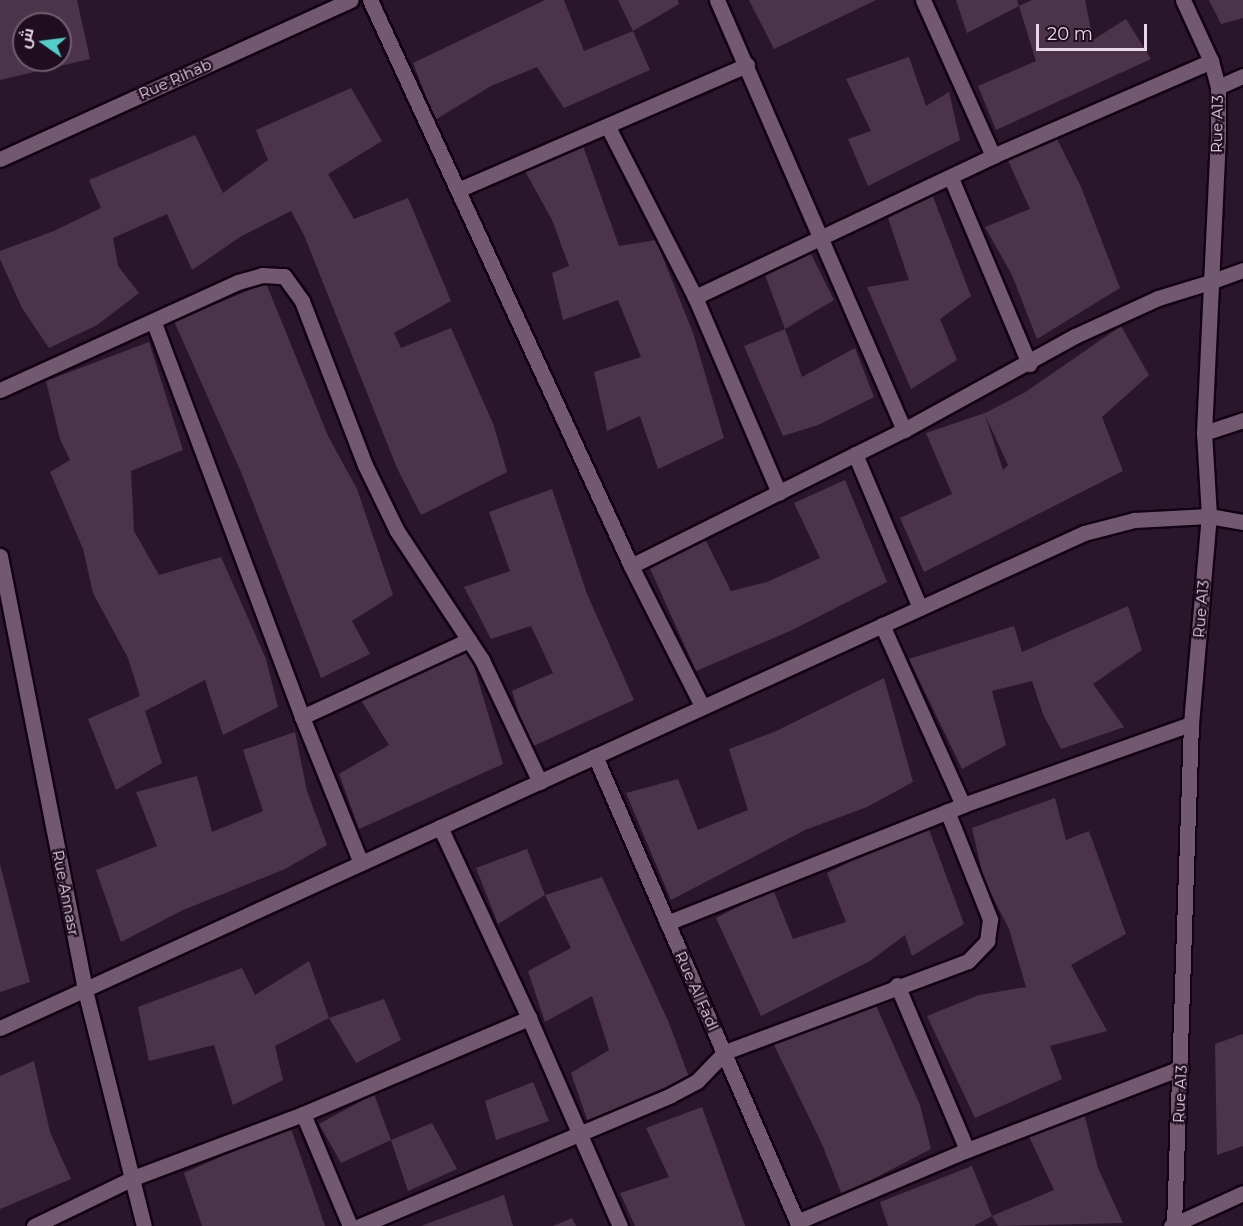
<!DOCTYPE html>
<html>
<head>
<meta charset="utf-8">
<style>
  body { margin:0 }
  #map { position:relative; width:1243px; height:1226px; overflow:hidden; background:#2a162a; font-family:Montserrat,Cairo,sans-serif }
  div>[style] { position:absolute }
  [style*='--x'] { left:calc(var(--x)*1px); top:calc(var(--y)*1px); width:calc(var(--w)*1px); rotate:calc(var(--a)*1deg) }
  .building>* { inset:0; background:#4b344a }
  .roads { filter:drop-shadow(2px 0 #120212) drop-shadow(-2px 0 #120212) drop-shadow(0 2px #120212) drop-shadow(0 -2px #120212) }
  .service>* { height:15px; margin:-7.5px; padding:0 7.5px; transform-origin:7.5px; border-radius:7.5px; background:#725970 }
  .minor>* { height:15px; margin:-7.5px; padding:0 7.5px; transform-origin:7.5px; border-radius:7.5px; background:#725970 }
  span { translate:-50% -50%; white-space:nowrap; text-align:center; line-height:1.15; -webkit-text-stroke:4.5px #200d20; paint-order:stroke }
  .street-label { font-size:15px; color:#e6d8e5 }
  .north { position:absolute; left:12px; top:12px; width:60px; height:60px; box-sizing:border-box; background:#200d20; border:2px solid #6f5e6f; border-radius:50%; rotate:284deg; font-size:16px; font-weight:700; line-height:24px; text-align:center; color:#e6d8e5 }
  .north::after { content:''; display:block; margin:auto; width:21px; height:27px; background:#53cdca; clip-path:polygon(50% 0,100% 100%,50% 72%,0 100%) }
  .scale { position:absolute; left:1036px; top:24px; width:111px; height:27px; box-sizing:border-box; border:3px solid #e6d8e5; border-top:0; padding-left:8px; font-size:18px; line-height:21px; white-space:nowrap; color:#e6d8e5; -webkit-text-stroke:4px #200d20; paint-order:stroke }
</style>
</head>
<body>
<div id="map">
  <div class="building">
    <div style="clip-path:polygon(evenodd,0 0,77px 0,90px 59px,0 80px,0 0,24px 24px,60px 24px,60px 60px,24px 60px,24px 24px)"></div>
    <div style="clip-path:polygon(545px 0,564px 0,584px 51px,633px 31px,618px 0,678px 0,679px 4px,633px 31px,650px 70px,564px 108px,537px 67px,491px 86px,435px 120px,413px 63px)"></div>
    <div style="clip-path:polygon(749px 0,876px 0,774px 49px)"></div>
    <div style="clip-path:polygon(956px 0,1017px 0,1019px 6px,967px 33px)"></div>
    <div style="clip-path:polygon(1032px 0,1085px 0,1093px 40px,1126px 19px,1151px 59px,996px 130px,978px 86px,1036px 61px,1019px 6px)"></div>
    <div style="clip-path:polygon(1209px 0,1243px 0,1243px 18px,1221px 24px)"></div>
    <div style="clip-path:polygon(909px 57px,926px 106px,949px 92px,960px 140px,868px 186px,848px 139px,871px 131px,846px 79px)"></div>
    <div style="clip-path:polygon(351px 88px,382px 141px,328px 174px,354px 219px,408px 198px,451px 301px,394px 333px,401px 348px,451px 328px,494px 426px,507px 472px,421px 515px,397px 468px,304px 235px,291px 211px,240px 237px,192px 270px,167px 214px,113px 238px,118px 266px,139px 293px,97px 325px,49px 348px,22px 308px,0 259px,0 251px,54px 231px,101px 208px,89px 180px,195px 135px,223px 193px,268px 160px,256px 130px)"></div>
    <div style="clip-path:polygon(1057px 139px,1081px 187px,1120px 288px,1037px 339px,1012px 275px,985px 227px,1030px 209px,1006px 156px)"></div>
    <div style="clip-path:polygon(583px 146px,619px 246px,656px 240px,693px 333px,724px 438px,658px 469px,640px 416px,607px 431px,594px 372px,641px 357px,618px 300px,563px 320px,552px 273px,569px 266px,552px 220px,525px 171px)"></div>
    <div style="clip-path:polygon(932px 194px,971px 296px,940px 319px,957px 360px,911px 389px,867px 287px,909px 280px,888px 218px)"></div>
    <div style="clip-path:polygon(808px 248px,834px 300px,785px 329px,802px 377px,855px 348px,874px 397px,818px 425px,783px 436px,744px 346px,785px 329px,764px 272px)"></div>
    <div style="clip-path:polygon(266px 283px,328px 436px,357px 489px,393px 595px,352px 621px,370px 654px,321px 678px,241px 472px,174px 321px)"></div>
    <div style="clip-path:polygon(evenodd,1121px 326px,1149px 375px,1102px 417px,1123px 471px,924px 572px,900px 518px,952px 494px,926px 433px,985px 413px,1024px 393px,1121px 326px,985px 415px,1008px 465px,1003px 470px,985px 415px)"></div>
    <div style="clip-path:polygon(149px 342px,183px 450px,131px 471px,134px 531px,159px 575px,221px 557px,266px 659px,278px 707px,223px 735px,205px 680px,145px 711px,162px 763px,116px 790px,88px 719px,140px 696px,128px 658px,93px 593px,83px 549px,50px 472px,70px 460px,60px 439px,46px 381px)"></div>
    <div style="clip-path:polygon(845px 480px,887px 582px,790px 631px,696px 671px,648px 564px,702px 533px,731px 591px,767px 582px,820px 558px,794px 503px)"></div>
    <div style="clip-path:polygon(552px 489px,587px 594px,634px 700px,529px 748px,512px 691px,553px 673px,531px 626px,491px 639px,464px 587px,510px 571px,489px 512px)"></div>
    <div style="clip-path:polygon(1128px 606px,1142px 650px,1093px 684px,1124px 727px,1061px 749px,1043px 714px,1032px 681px,992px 691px,1006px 745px,962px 769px,909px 659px,1014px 626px,1022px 652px)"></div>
    <div style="clip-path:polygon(468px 646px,503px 764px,359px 829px,339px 774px,389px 745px,359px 697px)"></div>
    <div style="clip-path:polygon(884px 678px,913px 782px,867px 807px,805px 830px,671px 900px,626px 793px,678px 779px,698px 830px,748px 810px,729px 749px,774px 732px)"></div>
    <div style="clip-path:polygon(295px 732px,307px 791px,327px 845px,285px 869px,183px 910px,121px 942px,96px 870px,157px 846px,136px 792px,197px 776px,212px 832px,263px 811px,243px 750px)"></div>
    <div style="clip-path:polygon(1055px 798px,1066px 840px,1089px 831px,1126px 934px,1071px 965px,1107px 1031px,1050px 1046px,1062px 1079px,975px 1118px,927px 1016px,979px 995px,1026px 987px,1009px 929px,984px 880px,972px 828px)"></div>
    <div style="clip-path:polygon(927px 824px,964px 924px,912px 956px,905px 935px,870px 961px,761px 1016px,716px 918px,773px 889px,793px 939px,846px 922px,827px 873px)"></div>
    <div style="clip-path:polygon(527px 849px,545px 895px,602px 877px,669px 1023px,690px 1080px,588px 1122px,571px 1073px,609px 1050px,592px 996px,545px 1022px,528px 971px,571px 948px,545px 895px,498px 924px,476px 868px)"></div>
    <div style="clip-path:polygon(0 864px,30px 982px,0 992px)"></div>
    <div style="clip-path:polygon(309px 961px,329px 1018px,275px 1046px,283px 1080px,233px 1105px,214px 1045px,149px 1061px,138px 1007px,242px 968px,255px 995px)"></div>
    <div style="clip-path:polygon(384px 999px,401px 1040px,356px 1063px,329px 1018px)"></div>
    <div style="clip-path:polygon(874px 1001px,920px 1105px,931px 1149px,842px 1195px,822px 1144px,774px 1045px)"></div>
    <div style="clip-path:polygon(1243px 1034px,1243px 1146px,1217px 1155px,1215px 1044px)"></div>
    <div style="clip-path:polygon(34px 1061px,50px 1132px,71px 1179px,0 1209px,0 1076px)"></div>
    <div style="clip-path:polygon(533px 1082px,549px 1121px,496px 1140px,485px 1101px)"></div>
    <div style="clip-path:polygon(374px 1094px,391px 1140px,341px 1163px,319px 1124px)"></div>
    <div style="clip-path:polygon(702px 1107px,745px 1226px,635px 1226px,620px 1193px,669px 1177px,646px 1128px)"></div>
    <div style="clip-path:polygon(1084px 1113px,1098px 1168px,1123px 1223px,998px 1226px,992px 1216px,974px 1226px,888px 1226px,880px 1202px,972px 1166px,992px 1216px,1054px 1190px,1026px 1130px)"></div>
    <div style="clip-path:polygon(432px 1123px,457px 1169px,408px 1191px,391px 1140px)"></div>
    <div style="clip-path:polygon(290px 1126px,325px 1226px,202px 1226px,184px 1173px)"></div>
    <div style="clip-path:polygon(504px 1195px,513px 1226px,421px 1226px)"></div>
    <div style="clip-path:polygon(572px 1218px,576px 1226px,553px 1226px)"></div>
  </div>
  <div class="roads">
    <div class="service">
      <div style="--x:923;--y:0;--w:171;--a:65.8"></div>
      <div style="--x:1210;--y:282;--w:35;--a:-20"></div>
      <div style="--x:1204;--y:433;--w:41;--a:-18.4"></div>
      <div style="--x:882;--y:625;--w:197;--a:65.8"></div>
      <div style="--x:667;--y:923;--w:319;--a:-21.7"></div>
      <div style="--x:963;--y:805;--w:242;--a:-19.6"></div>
      <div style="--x:897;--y:985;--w:179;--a:67"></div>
      <div style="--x:360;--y:1226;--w:337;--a:-22.8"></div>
      <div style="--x:671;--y:1095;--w:30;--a:-28"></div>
      <div style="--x:697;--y:1081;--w:40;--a:-46"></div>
      <div style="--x:725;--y:1052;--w:259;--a:-20.5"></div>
      <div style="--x:968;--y:961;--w:28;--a:-46"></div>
      <div style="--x:987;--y:941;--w:22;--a:-82"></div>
      <div style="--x:990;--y:919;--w:116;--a:-111.7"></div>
    </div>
    <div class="minor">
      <div style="--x:370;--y:0;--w:623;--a:65.24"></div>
      <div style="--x:631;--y:566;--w:157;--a:63.1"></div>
      <div style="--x:717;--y:0;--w:469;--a:66.5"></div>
      <div style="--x:1218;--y:87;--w:27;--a:-24"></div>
      <div style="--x:608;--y:127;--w:191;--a:62.9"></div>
      <div style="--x:695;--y:297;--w:213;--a:66.8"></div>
      <div style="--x:0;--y:159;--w:385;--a:-24.4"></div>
      <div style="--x:951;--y:178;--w:202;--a:67.2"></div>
      <div style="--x:458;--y:190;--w:315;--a:-23.4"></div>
      <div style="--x:695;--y:297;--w:330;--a:-25.3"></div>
      <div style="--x:993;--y:156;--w:238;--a:-23.5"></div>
      <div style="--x:154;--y:323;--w:421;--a:69.4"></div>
      <div style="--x:0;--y:390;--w:261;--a:-24.4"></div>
      <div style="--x:238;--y:282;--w:25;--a:-16"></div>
      <div style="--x:262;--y:275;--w:22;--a:3"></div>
      <div style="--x:284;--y:276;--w:31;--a:54"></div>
      <div style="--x:302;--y:301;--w:176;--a:69"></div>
      <div style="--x:365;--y:465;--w:73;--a:64.1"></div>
      <div style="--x:397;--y:531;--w:154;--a:56.6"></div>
      <div style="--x:482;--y:660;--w:135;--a:64.6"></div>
      <div style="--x:855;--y:454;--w:167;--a:67.1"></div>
      <div style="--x:0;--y:556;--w:442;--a:78.9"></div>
      <div style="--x:85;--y:990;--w:243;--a:76"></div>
      <div style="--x:631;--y:566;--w:305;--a:-26.5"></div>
      <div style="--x:904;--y:430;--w:195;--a:-28.8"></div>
      <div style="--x:1075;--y:336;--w:91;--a:-24.6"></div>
      <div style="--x:1158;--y:298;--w:54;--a:-17.1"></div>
      <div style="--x:595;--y:756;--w:512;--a:66.54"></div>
      <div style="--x:440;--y:827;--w:211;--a:65"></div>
      <div style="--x:529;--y:1018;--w:227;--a:66.4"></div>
      <div style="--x:361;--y:863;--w:157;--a:-112"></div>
      <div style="--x:302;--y:717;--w:184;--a:-24.8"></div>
      <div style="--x:0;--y:1028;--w:1192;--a:-24.54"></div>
      <div style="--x:1084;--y:533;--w:52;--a:-14.6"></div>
      <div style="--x:1134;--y:520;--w:75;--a:-3.1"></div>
      <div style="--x:1209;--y:516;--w:35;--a:10"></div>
      <div style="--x:303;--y:1114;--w:121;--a:67.2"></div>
      <div style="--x:797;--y:1222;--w:185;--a:-23"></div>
      <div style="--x:967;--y:1150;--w:229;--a:-21"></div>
      <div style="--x:1174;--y:1225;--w:501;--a:-88.06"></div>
      <div style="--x:1191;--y:724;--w:209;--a:-85.1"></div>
      <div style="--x:1209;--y:516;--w:83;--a:-93.4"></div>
      <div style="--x:1204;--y:433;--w:293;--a:-87.3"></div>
      <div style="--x:1218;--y:140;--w:53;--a:-90"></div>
      <div style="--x:1218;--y:87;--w:27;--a:-105"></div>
      <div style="--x:1211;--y:61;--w:67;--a:-114.7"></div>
      <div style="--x:34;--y:1226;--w:110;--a:-25.9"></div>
      <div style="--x:133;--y:1178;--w:182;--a:-20.6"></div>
      <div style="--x:303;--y:1114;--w:246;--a:-23"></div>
      <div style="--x:1171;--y:1226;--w:79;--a:-24.6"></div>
    </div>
  </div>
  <div class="street-label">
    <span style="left:175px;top:79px;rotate:-24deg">Rue Rihab</span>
    <span style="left:1217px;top:124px;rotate:-89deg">Rue A13</span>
    <span style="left:1201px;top:609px;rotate:-85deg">Rue A13</span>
    <span style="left:66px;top:893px;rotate:79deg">Rue Annasr</span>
    <span style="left:697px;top:991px;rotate:66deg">Rue Al Fadl</span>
    <span style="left:1180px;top:1094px;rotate:-87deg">Rue A13</span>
  </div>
  <div class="north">ش</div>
  <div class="scale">20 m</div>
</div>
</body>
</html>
